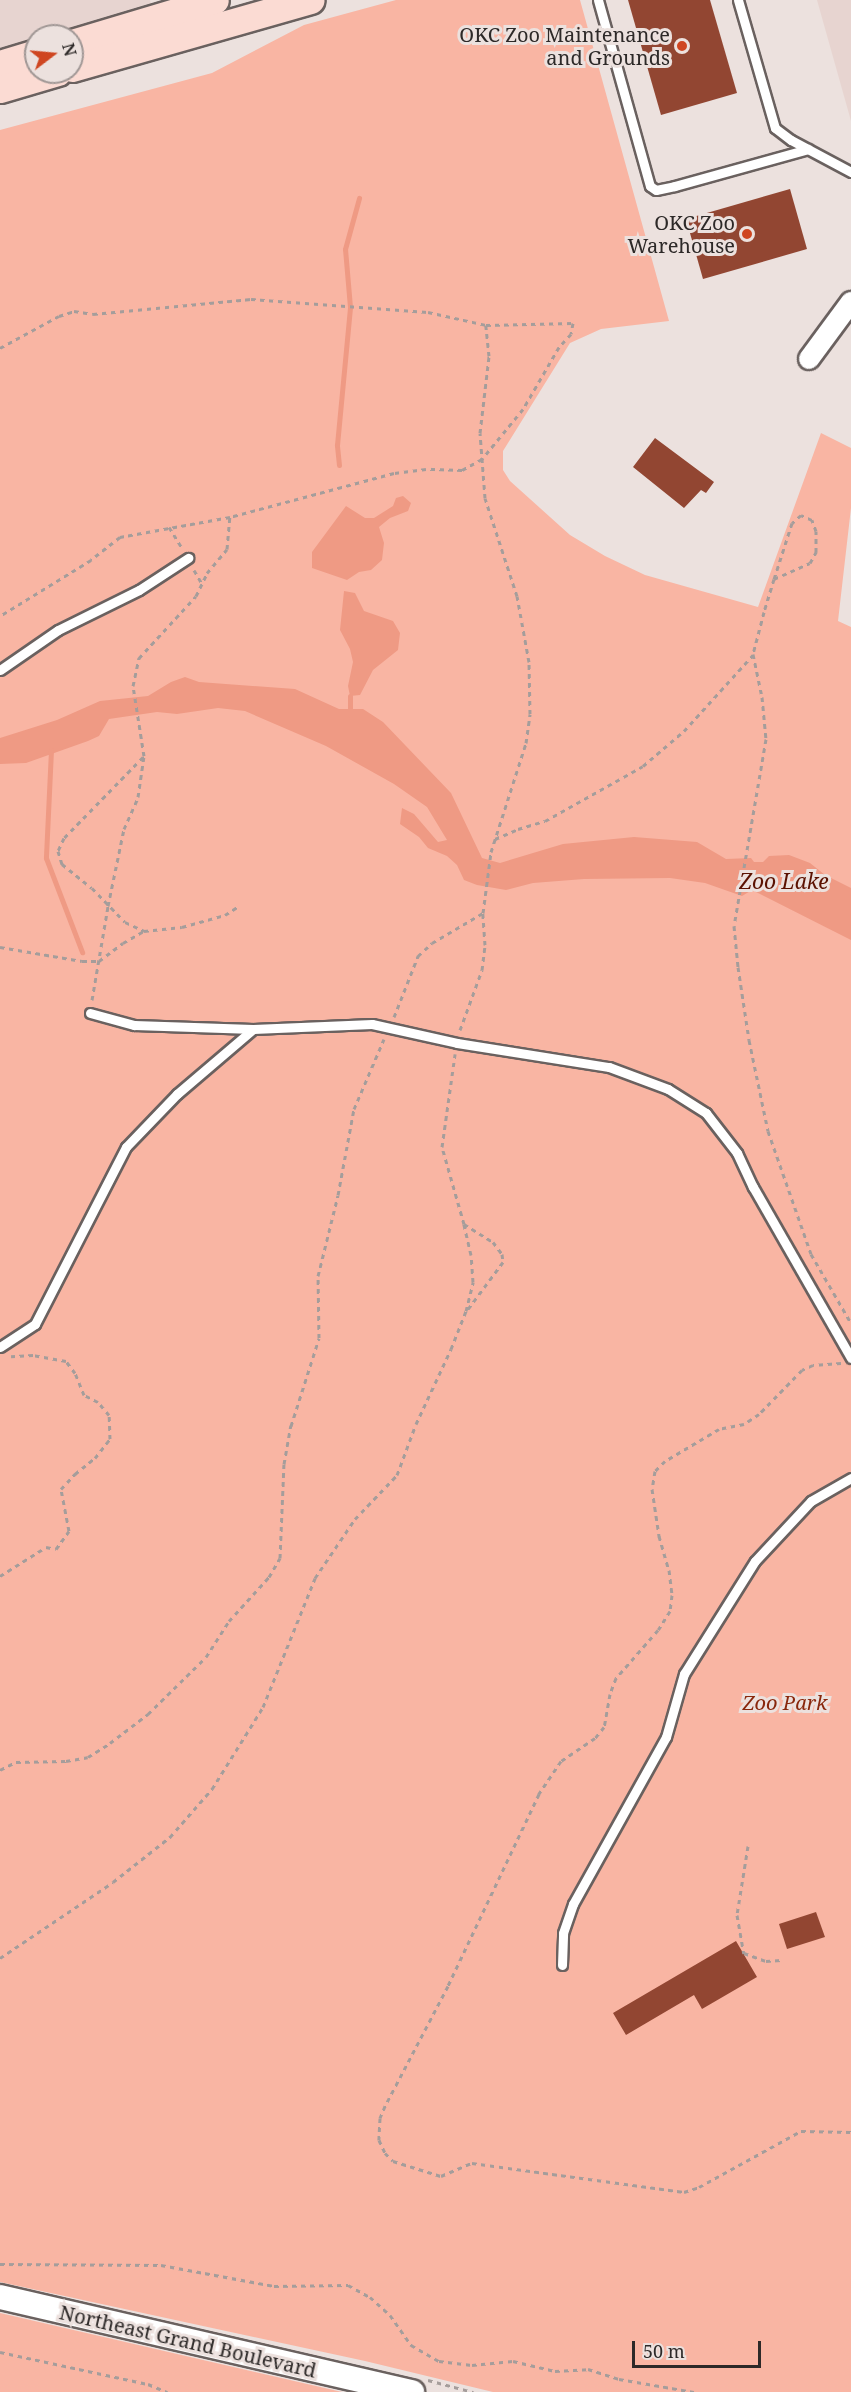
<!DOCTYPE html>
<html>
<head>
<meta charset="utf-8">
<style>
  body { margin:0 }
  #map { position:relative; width:851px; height:2392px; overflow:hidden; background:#ece1de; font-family:"Noto Serif",serif }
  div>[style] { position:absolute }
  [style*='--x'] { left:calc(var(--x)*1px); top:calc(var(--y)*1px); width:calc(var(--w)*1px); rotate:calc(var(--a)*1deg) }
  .built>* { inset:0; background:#e7d4d0 }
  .green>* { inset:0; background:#f9b5a3 }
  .water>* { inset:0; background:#ef9a84 }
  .stream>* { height:5px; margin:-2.5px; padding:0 2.5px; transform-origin:2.5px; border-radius:2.5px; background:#ef9a84 }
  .building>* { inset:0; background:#924632 }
  .path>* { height:3px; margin-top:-1.5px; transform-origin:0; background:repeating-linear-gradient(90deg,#a59d9b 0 4.5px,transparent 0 9px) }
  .roads { filter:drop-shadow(2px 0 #6a615f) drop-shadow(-2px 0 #6a615f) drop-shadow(0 2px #6a615f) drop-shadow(0 -2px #6a615f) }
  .service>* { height:9px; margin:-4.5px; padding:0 4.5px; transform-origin:4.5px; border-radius:4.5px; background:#fff }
  .minor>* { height:20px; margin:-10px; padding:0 10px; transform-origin:10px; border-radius:10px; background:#fff }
  .tertiary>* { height:24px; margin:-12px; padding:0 12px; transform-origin:12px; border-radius:12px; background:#fff }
  .secondary>* { height:27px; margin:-13.5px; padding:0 13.5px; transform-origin:13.5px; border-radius:13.5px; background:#fbdbd3 }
  .dots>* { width:16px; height:16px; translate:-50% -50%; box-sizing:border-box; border:3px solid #ece1de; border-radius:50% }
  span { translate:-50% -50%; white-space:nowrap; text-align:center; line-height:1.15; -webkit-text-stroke:6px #ece1de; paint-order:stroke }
  .poi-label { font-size:20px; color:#2d2928 }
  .right { translate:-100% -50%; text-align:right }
  .park-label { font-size:20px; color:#89270c; font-style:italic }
  .street-label { font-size:20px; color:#2d2928 }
  .water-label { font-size:21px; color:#5b1100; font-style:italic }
  .north { position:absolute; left:24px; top:24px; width:60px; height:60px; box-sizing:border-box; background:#ece1de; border:2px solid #a09795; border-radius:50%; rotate:74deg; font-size:16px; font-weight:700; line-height:24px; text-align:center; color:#2d2928 }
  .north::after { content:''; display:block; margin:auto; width:21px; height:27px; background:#cf4621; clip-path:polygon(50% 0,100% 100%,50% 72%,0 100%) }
  .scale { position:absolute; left:632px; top:2341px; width:129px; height:27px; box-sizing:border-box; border:3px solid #2d2928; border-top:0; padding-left:8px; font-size:18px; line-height:21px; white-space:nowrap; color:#2d2928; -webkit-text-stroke:4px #ece1de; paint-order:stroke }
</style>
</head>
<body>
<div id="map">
  <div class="built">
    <div style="clip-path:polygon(0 0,150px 0,152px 9px,55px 36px,36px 36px,36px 41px,0 51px)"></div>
    <div style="clip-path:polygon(817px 0,851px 0,851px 121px)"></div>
  </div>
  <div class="green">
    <div style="clip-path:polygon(396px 0,580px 0,669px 321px,601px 329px,570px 343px,503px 451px,503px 470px,510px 481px,570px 535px,605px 556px,645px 575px,758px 607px,821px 433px,851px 448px,851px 508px,838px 621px,851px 627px,851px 2392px,493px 2392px,365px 2361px,0 2282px,0 130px,212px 73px,304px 25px)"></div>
    <div style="clip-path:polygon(0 2313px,342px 2392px,0 2392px)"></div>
  </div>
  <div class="water">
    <div style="clip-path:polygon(403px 496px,411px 503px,408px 511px,390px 518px,379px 527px,384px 543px,382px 560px,371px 570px,359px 572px,347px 580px,312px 568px,312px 552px,346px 506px,365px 518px,374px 518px,393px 506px,396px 498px)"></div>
    <div style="clip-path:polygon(344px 591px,355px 593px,364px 611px,393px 621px,400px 633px,398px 650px,373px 670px,360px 695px,350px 696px,348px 686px,353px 662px,350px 649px,340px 630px)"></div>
    <div style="clip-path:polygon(185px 677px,199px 682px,295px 689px,339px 709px,363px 709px,383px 722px,451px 793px,482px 858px,500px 863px,563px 844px,634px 837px,697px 842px,726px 859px,751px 858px,754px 862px,763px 862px,769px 856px,789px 855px,810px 863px,825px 875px,851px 888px,851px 940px,752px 890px,742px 896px,705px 883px,670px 878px,584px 879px,533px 883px,506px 890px,477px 885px,464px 880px,457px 865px,447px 856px,428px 848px,419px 837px,400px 824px,402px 808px,414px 814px,438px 842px,447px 840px,427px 807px,394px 784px,326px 746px,245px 711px,218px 708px,177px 714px,157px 712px,109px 719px,99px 736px,88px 741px,26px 763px,0 764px,0 738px,57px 720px,100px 701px,148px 696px,171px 682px)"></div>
  </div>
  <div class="stream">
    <div style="--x:339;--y:465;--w:20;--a:-96"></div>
    <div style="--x:337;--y:445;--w:139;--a:-84.6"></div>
    <div style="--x:350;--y:307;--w:58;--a:-94.9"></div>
    <div style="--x:345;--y:249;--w:53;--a:-74.6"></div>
    <div style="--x:350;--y:696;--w:19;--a:90"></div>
    <div style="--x:51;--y:750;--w:108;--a:92.7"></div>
    <div style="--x:46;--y:858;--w:101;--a:69"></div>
  </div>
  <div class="building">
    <div style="clip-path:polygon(628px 0,710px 0,737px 93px,661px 115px)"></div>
    <div style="clip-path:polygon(790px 189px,807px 249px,703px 279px,686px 219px)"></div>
    <div style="clip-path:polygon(655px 438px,714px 482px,706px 493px,701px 490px,684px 508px,633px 467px)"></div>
    <div style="clip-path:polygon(816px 1912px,825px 1937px,787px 1949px,779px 1924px)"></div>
    <div style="clip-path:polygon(736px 1941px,757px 1977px,702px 2009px,694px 1995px,626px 2035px,613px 2013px)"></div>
  </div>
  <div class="path">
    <div style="--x:0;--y:348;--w:67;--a:-28.5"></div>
    <div style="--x:59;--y:316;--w:16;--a:-18"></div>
    <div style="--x:74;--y:311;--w:19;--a:9"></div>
    <div style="--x:93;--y:314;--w:159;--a:-5.4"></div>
    <div style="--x:251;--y:299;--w:177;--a:4.2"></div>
    <div style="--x:428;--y:312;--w:59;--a:12.6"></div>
    <div style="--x:486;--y:325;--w:87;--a:-1.3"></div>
    <div style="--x:573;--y:323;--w:11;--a:100"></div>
    <div style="--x:571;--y:334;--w:18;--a:133"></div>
    <div style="--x:559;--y:347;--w:72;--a:120.1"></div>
    <div style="--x:523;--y:409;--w:65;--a:129.4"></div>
    <div style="--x:482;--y:459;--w:23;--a:151"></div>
    <div style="--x:462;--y:470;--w:36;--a:-178"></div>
    <div style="--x:426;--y:469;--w:32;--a:173"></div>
    <div style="--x:394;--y:473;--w:170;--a:165"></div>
    <div style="--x:230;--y:517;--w:112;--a:169.7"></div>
    <div style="--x:120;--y:537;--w:37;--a:142"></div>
    <div style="--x:91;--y:560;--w:107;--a:148.4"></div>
    <div style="--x:169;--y:527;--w:25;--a:58"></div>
    <div style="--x:194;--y:570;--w:14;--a:60"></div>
    <div style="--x:774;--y:579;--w:39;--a:-24"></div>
    <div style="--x:810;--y:563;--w:13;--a:-61"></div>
    <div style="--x:816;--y:552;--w:21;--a:-90"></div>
    <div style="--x:816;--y:531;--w:12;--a:-110"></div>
    <div style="--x:812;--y:520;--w:12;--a:-156"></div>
    <div style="--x:801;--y:515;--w:12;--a:138"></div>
    <div style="--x:792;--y:523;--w:59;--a:107.8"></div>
    <div style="--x:774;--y:579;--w:34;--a:107"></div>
    <div style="--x:764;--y:612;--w:43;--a:104.7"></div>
    <div style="--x:753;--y:654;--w:44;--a:78.2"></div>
    <div style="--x:762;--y:697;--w:42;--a:84.6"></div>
    <div style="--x:766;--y:739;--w:190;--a:99.7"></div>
    <div style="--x:734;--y:926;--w:41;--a:84.4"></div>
    <div style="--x:738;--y:967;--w:74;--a:81.4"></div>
    <div style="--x:749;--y:1040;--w:93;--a:78.2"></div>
    <div style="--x:768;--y:1131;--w:130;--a:70.7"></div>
    <div style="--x:811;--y:1254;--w:80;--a:59.9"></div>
    <div style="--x:143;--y:757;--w:113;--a:134.3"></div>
    <div style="--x:64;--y:838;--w:14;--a:115"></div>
    <div style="--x:58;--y:851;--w:14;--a:73"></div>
    <div style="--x:62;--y:864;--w:38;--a:39"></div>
    <div style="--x:92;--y:888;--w:47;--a:45.9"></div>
    <div style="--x:125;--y:922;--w:21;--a:25"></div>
    <div style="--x:144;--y:931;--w:38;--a:-6"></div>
    <div style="--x:182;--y:927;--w:45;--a:-15.6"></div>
    <div style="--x:225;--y:915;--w:17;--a:-33"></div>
    <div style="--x:495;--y:839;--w:25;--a:-23"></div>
    <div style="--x:518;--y:829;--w:28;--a:-17"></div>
    <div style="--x:545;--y:821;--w:112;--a:-29.3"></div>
    <div style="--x:643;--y:766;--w:54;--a:-40.5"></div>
    <div style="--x:684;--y:731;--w:103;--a:-47.8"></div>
    <div style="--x:0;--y:947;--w:83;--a:9.7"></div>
    <div style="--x:82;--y:961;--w:17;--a:0"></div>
    <div style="--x:99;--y:961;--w:30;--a:-37"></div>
    <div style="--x:123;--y:943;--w:24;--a:-30"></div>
    <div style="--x:92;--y:1000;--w:95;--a:-80.3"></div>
    <div style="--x:108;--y:906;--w:79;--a:-78.3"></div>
    <div style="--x:124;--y:829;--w:35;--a:-66"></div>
    <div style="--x:138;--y:797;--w:41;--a:-81.7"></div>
    <div style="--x:144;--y:756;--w:71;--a:-98.9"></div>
    <div style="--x:133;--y:686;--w:29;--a:-78"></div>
    <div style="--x:139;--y:658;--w:84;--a:-47.4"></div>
    <div style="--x:196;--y:596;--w:25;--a:-64"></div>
    <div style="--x:207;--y:573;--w:31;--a:-50"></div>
    <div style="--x:227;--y:549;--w:32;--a:-85"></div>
    <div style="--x:394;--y:1017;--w:66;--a:-68.5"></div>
    <div style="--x:418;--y:956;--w:19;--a:-43"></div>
    <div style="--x:432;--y:943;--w:59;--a:-30.5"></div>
    <div style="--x:460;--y:1030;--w:64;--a:-69.9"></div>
    <div style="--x:482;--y:970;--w:25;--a:-83"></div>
    <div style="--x:485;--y:945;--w:32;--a:-94"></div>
    <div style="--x:483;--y:913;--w:62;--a:-82.5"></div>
    <div style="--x:491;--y:852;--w:114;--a:-72.2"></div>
    <div style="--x:526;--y:743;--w:29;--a:-82"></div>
    <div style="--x:530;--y:714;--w:52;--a:-91.1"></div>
    <div style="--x:529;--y:662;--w:67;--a:-100.3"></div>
    <div style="--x:517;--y:596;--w:103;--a:-108.1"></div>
    <div style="--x:485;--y:498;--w:65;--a:-94.4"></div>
    <div style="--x:480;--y:433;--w:78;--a:-83.3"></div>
    <div style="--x:489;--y:356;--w:31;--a:-96"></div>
    <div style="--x:464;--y:1224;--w:34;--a:32"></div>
    <div style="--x:493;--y:1242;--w:15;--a:53"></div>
    <div style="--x:502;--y:1254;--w:8;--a:83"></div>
    <div style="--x:503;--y:1262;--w:59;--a:126.7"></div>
    <div style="--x:841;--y:1363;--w:28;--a:176"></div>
    <div style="--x:813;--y:1365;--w:12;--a:156"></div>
    <div style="--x:802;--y:1370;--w:62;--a:134.3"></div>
    <div style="--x:759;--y:1414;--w:18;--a:146"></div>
    <div style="--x:744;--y:1424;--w:25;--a:169"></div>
    <div style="--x:719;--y:1429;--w:63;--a:149.3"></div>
    <div style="--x:665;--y:1461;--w:14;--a:135"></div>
    <div style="--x:655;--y:1471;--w:18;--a:99"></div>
    <div style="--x:652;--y:1489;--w:48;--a:81.5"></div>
    <div style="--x:659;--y:1536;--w:35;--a:74"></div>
    <div style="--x:669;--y:1570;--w:25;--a:83"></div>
    <div style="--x:672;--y:1595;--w:16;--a:97"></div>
    <div style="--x:670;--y:1611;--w:22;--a:122"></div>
    <div style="--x:658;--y:1630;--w:64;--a:131.2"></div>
    <div style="--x:616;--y:1678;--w:17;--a:111"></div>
    <div style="--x:610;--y:1694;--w:34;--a:100"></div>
    <div style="--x:604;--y:1727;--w:14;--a:129"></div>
    <div style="--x:595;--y:1738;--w:41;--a:145.9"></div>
    <div style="--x:561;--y:1761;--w:40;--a:124"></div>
    <div style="--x:539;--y:1794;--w:212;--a:115.4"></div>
    <div style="--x:448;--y:1986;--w:136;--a:117.7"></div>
    <div style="--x:385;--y:2106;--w:13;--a:113"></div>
    <div style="--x:380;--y:2118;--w:22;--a:93"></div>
    <div style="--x:379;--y:2140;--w:14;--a:65"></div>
    <div style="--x:385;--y:2153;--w:11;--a:45"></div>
    <div style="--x:393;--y:2161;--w:50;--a:17.4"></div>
    <div style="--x:441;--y:2176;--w:34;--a:-23"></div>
    <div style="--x:472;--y:2163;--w:214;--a:7.8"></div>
    <div style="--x:684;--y:2192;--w:16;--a:-18"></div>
    <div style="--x:699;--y:2187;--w:116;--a:-28.8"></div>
    <div style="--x:801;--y:2131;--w:50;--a:1.1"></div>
    <div style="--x:0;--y:1576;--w:54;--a:-32.2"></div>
    <div style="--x:46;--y:1547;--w:10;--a:11"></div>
    <div style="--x:56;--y:1549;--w:22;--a:-54"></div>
    <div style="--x:69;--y:1531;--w:43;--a:-100.8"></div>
    <div style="--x:61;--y:1489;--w:21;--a:-47"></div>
    <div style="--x:75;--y:1474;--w:26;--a:-39"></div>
    <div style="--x:95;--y:1458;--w:24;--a:-52"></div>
    <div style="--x:110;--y:1439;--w:24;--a:-92"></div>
    <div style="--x:109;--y:1415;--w:17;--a:-130"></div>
    <div style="--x:98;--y:1402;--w:16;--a:-153"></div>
    <div style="--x:84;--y:1395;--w:24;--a:-112"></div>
    <div style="--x:75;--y:1373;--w:15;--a:-127"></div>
    <div style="--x:66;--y:1361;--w:34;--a:-170"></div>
    <div style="--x:33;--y:1355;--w:22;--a:177"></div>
    <div style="--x:0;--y:1770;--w:18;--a:-27"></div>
    <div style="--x:16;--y:1762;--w:50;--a:-1.1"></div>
    <div style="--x:66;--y:1761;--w:22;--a:-10"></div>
    <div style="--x:88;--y:1757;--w:26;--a:-32"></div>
    <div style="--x:110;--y:1743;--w:48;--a:-37.3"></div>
    <div style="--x:148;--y:1714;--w:81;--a:-44.5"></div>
    <div style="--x:206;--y:1657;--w:43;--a:-57.4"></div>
    <div style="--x:229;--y:1621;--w:59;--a:-47.7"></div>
    <div style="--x:269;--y:1577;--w:22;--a:-60"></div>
    <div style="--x:280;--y:1558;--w:94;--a:-87.6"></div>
    <div style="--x:284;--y:1464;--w:39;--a:-80"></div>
    <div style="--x:291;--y:1426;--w:92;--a:-72.3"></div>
    <div style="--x:319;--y:1338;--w:62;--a:-90.9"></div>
    <div style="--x:318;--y:1276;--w:83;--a:-76.1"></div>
    <div style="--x:338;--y:1195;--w:87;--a:-79.5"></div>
    <div style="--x:354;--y:1109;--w:76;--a:-66.8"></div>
    <div style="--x:748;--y:1846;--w:70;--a:99.1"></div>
    <div style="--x:737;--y:1915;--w:39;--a:80"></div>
    <div style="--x:744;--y:1953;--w:23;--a:20"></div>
    <div style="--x:766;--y:1961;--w:15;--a:-4"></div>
    <div style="--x:0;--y:1958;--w:136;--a:-33.9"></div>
    <div style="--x:113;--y:1882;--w:73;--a:-38.3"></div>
    <div style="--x:170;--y:1837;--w:64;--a:-48.8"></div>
    <div style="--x:212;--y:1789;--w:97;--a:-58.1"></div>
    <div style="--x:263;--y:1707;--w:139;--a:-68"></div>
    <div style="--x:315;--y:1578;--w:71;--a:-55.9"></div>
    <div style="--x:355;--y:1519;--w:61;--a:-46.3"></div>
    <div style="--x:397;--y:1475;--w:54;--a:-69.6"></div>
    <div style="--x:416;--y:1424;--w:83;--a:-65"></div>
    <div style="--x:451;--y:1349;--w:41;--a:-68.5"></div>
    <div style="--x:466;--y:1311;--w:30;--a:-76"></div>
    <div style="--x:473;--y:1282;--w:27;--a:-94"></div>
    <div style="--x:471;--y:1255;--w:32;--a:-103"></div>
    <div style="--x:464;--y:1224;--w:80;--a:-105.9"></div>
    <div style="--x:442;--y:1147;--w:94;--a:-82"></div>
    <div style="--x:0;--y:2264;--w:161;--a:0.4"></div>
    <div style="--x:161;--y:2265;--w:115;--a:10.5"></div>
    <div style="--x:274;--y:2286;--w:74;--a:-0.8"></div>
    <div style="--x:348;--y:2285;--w:25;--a:29"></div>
    <div style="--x:370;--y:2297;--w:27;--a:42"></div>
    <div style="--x:390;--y:2315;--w:37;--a:55"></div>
    <div style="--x:411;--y:2345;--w:32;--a:30"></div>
    <div style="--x:439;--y:2361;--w:33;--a:7"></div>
    <div style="--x:472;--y:2365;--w:41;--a:-5.6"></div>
    <div style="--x:513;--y:2361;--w:43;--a:13.4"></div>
    <div style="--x:555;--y:2371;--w:33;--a:-3"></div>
    <div style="--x:588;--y:2369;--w:33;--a:18"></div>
    <div style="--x:619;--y:2379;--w:76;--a:9.8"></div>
    <div style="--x:0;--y:2352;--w:151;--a:12.2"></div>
    <div style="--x:148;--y:2384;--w:21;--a:23"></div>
    <div style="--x:428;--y:2380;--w:47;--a:14.9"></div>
  </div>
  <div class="roads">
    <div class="service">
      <div style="--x:598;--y:0;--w:193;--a:74.4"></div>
      <div style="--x:650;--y:186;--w:7;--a:34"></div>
      <div style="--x:656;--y:190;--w:19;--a:-12"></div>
      <div style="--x:675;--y:186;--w:138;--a:-15.5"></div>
      <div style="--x:738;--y:0;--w:133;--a:73.9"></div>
      <div style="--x:775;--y:128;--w:20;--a:37"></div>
      <div style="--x:791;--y:140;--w:68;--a:28.1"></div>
      <div style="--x:0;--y:670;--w:70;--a:-34.6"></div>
      <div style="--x:58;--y:630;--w:90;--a:-26.3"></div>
      <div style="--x:139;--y:590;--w:59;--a:-33.1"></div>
      <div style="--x:90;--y:1013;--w:46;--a:15.3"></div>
      <div style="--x:134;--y:1025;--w:119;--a:1.9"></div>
      <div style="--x:0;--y:1347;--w:42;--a:-33.3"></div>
      <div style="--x:35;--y:1324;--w:199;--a:-62.8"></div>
      <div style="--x:126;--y:1147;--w:74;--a:-46.1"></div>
      <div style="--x:177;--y:1094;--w:100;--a:-40.5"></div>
      <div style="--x:253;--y:1029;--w:119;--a:-2.4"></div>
      <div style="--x:372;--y:1024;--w:87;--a:12.6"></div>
      <div style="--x:457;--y:1043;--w:154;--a:9"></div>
      <div style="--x:609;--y:1067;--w:63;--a:20.4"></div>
      <div style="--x:668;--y:1089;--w:45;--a:32.3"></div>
      <div style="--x:706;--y:1113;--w:51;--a:52.2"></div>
      <div style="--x:737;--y:1153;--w:38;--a:65"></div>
      <div style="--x:753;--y:1187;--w:197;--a:60.2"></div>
      <div style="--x:562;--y:1965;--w:32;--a:-88"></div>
      <div style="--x:563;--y:1933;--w:31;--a:-71"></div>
      <div style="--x:573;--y:1904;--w:191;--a:-60.9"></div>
      <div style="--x:666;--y:1737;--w:66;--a:-74.1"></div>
      <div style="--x:684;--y:1674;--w:133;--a:-57.9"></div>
      <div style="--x:755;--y:1561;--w:82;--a:-47"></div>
      <div style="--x:811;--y:1501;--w:46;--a:-29.9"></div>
    </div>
    <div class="minor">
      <div style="--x:809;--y:359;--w:71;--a:-53.6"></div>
    </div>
    <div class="tertiary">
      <div style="--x:0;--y:2297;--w:423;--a:13"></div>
    </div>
    <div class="secondary">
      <div style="--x:72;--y:43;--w:149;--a:-16.7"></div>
      <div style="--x:0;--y:64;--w:38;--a:-17"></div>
      <div style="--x:72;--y:68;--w:248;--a:-15.9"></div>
      <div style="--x:0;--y:89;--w:60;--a:-16.3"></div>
    </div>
  </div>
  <div class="dots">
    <div style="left:682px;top:46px;background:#cf4621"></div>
    <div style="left:747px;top:234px;background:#cf4621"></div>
  </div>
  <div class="poi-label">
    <span class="right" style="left:670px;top:46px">OKC Zoo Maintenance<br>and Grounds</span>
    <span class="right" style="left:735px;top:234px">OKC Zoo<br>Warehouse</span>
  </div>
  <div class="park-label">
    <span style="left:785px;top:1702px">Zoo Park</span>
  </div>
  <div class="street-label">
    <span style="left:188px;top:2341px;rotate:13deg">Northeast Grand Boulevard</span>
  </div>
  <div class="water-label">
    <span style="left:784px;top:881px">Zoo Lake</span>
  </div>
  <div class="north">N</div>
  <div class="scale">50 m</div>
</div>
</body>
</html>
